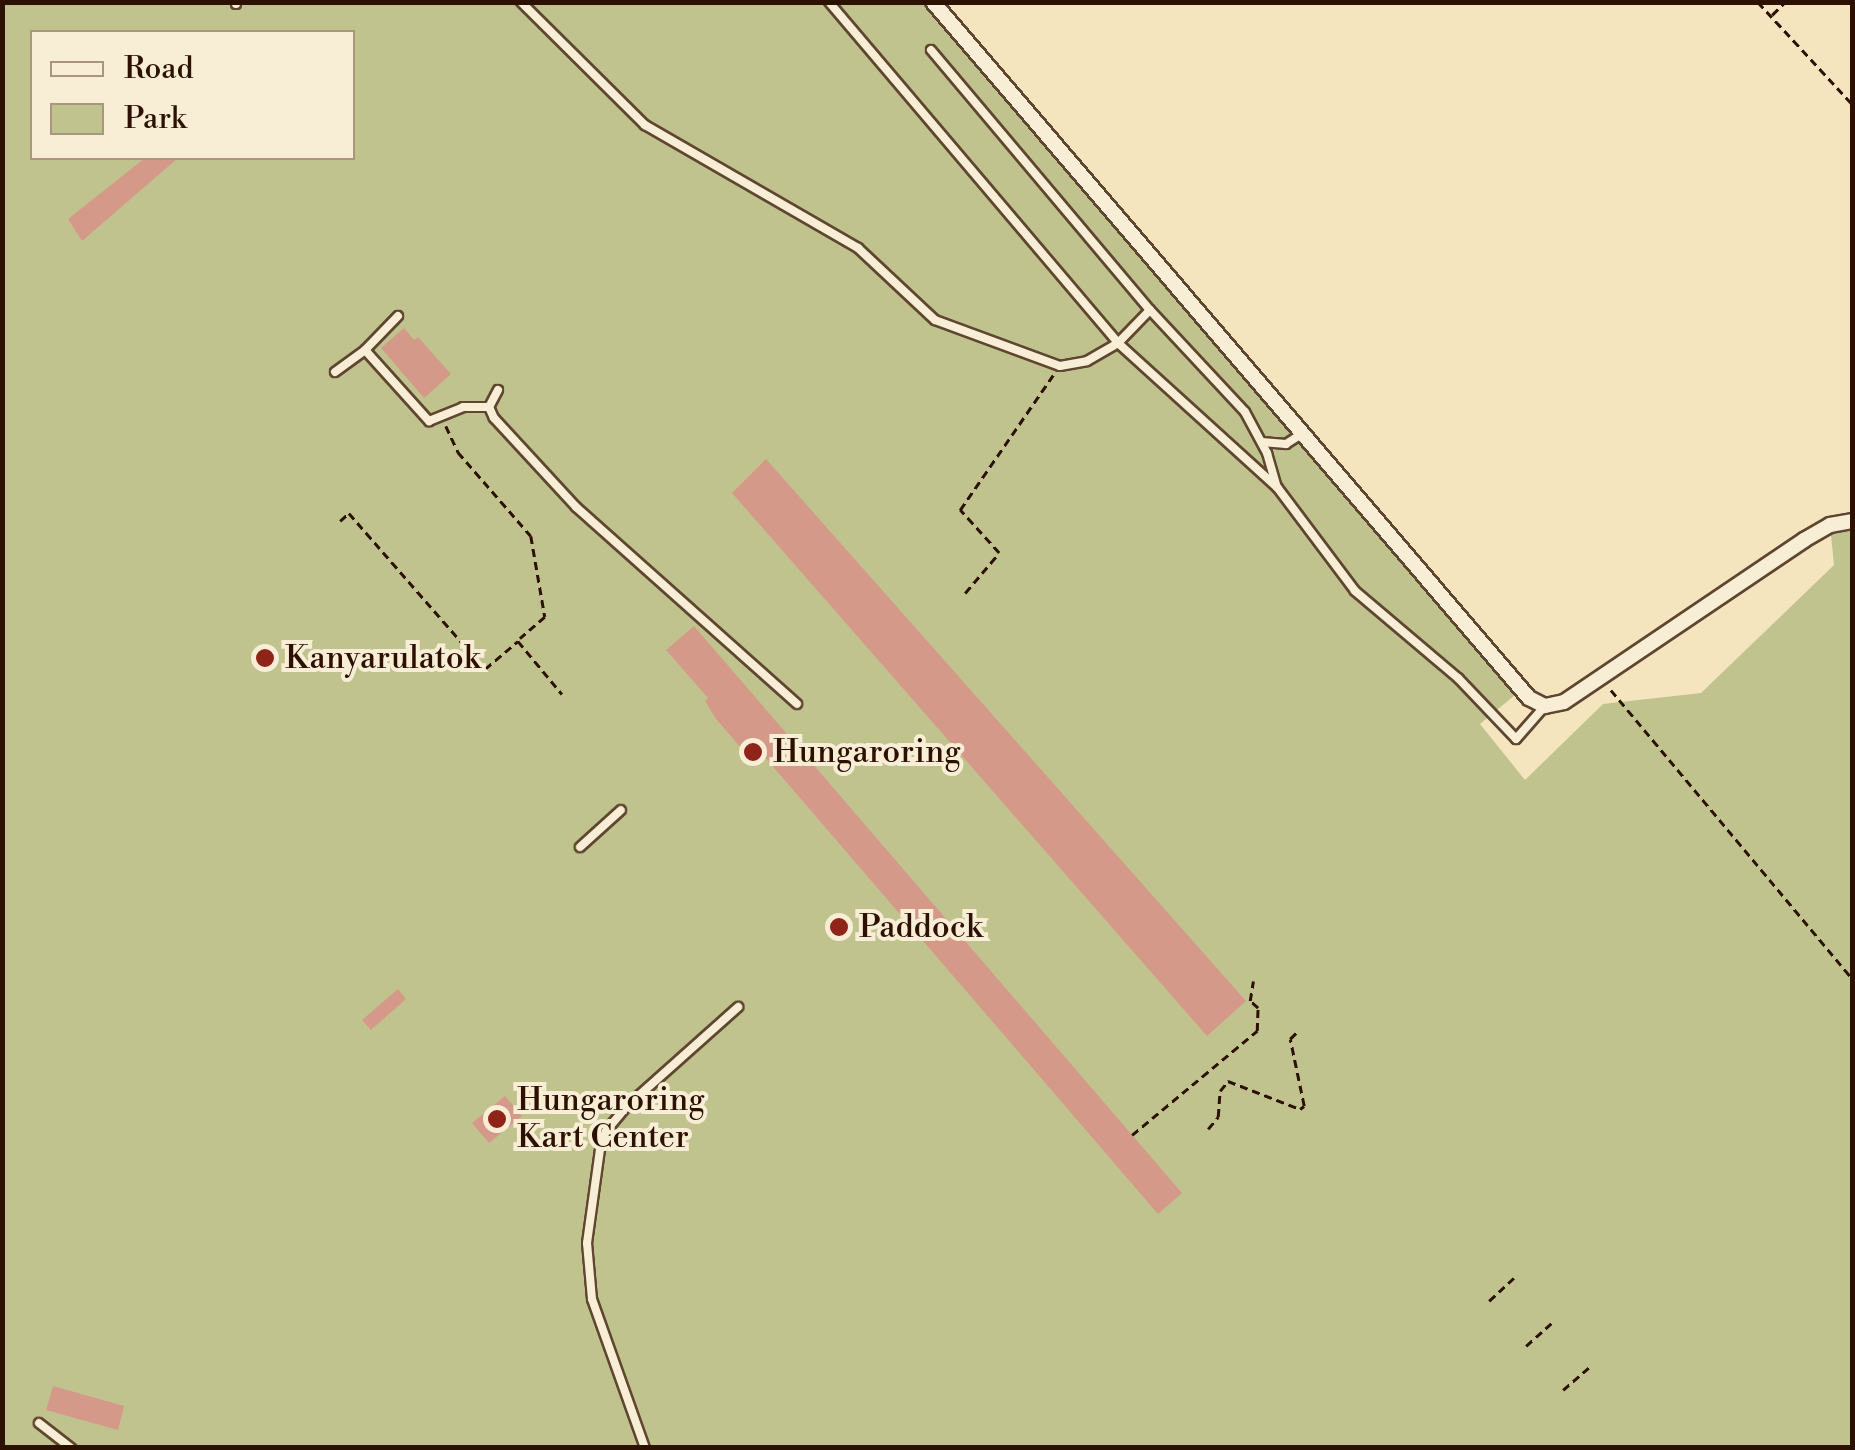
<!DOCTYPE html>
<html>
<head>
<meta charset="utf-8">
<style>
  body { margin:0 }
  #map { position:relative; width:1855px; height:1450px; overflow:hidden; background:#f4e5bf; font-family:"Libre Bodoni",serif }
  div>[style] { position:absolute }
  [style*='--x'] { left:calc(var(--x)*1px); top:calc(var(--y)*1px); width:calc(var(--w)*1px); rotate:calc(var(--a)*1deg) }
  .green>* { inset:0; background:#c1c38e }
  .building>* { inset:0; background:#d59989 }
  .path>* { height:2.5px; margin-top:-1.25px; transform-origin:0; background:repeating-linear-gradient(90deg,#2d1100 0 8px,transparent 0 13px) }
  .roads { filter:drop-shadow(2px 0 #5f4630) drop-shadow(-2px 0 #5f4630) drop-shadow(0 2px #5f4630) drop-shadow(0 -2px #5f4630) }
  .lane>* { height:8px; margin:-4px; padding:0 4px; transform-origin:4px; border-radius:4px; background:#f8eed5 }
  .street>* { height:14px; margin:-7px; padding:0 7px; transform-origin:7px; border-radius:7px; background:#f8eed5 }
  .dots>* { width:28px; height:28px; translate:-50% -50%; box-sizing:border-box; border:5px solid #f8eed5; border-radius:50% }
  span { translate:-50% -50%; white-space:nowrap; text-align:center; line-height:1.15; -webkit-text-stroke:8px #f8eed5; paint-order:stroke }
  .poi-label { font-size:32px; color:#2d1100 }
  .left { translate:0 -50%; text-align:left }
  .frame { position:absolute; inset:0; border:5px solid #2d1100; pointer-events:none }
  .legend { position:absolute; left:30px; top:30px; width:325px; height:130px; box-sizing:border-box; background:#f8eed5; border:2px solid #a79680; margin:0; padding:12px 18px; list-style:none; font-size:30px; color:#2d1100 }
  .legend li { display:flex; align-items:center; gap:20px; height:50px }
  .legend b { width:50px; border:2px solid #a79680 }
</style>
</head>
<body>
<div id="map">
  <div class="green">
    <div style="clip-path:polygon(evenodd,3px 3px,926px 3px,1515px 695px,1480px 724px,1525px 780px,1603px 704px,1701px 693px,1834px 565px,1830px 525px,1852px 521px,1852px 1447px,3px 1447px,3px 3px,32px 32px,352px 32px,352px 158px,32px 158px,32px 32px)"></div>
  </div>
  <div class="building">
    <div style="clip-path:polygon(145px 158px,178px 158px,82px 241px,68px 219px)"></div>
    <div style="clip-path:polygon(404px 328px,414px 340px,418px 337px,451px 374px,424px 398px,381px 348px)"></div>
    <div style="clip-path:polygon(766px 459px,1246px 1001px,1207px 1036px,732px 493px)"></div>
    <div style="clip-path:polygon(694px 626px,1182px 1193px,1158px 1214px,763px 755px,754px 763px,716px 719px,705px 701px,708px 698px,666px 650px)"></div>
    <div style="clip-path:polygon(398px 989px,406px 999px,371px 1030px,362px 1020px)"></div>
    <div style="clip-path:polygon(505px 1096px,522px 1116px,489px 1143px,472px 1123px)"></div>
    <div style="clip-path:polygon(53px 1386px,124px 1406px,118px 1430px,46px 1410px)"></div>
  </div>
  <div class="path">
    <div style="--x:1758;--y:2;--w:139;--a:47.3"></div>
    <div style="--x:1772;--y:15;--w:18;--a:-45"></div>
    <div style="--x:446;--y:426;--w:29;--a:65"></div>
    <div style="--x:458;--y:452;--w:111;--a:49"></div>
    <div style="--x:531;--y:536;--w:82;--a:80.2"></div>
    <div style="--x:545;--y:617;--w:33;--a:139"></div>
    <div style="--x:340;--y:521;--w:12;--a:-42"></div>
    <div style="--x:349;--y:513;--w:207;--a:48.9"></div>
    <div style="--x:485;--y:669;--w:43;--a:-40.3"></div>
    <div style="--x:518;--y:641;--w:69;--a:50.3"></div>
    <div style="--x:965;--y:593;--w:52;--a:-49.6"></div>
    <div style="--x:999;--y:553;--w:58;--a:-132.2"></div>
    <div style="--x:960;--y:510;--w:164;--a:-55.4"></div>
    <div style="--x:1611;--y:690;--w:376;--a:50.1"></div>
    <div style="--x:1208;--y:1129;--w:16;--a:-50"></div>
    <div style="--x:1218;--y:1117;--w:26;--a:-86"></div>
    <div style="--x:1220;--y:1091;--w:13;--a:-51"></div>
    <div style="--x:1228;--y:1081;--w:77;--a:21.3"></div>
    <div style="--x:1300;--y:1109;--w:5;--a:-37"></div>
    <div style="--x:1304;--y:1106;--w:68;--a:-101.8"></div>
    <div style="--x:1290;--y:1039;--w:11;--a:-45"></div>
    <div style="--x:1132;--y:1135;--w:163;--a:-39.8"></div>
    <div style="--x:1257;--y:1031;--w:23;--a:-88"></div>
    <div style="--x:1258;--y:1008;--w:11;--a:-139"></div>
    <div style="--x:1250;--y:1001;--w:20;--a:-81"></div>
    <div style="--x:1489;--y:1301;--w:34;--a:-43"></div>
    <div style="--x:1526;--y:1346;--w:36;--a:-42"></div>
    <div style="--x:1563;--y:1390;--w:37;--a:-41"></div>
  </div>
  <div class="roads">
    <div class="lane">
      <div style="--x:236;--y:2;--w:2;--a:90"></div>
      <div style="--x:521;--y:2;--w:175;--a:44.8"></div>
      <div style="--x:645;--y:125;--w:246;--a:30"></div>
      <div style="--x:858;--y:248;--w:105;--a:43.1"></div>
      <div style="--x:935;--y:320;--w:133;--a:20.2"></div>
      <div style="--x:1060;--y:366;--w:27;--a:-10"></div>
      <div style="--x:1087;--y:361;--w:36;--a:-30"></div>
      <div style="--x:1118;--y:343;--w:46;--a:-45.9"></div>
      <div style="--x:829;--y:2;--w:447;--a:49.7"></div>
      <div style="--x:1118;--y:343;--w:215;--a:42.2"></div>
      <div style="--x:1277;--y:487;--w:130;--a:53.1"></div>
      <div style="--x:1355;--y:591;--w:135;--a:40.2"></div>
      <div style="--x:1458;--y:678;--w:84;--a:46.4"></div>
      <div style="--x:1516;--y:739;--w:44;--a:-48.7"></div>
      <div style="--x:931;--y:50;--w:340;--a:49.9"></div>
      <div style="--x:1150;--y:310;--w:139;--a:47"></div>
      <div style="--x:1245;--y:412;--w:47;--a:61.8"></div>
      <div style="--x:1267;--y:453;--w:35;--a:74"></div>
      <div style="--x:398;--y:316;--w:47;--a:134.1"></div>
      <div style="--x:365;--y:350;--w:96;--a:48"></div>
      <div style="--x:429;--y:421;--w:37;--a:-22"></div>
      <div style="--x:463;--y:407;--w:26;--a:0"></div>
      <div style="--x:335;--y:372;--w:37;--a:-36"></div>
      <div style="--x:498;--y:390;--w:19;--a:118"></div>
      <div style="--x:489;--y:407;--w:12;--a:66"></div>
      <div style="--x:494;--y:418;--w:121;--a:47.3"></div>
      <div style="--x:576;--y:507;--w:296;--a:41.7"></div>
      <div style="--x:1262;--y:442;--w:24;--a:5"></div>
      <div style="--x:1286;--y:444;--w:20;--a:-33"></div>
      <div style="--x:580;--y:847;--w:55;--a:-42.1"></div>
      <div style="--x:39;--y:1423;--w:41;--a:38"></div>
      <div style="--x:645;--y:1448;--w:158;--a:-109.6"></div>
      <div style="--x:592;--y:1299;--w:56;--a:-95.1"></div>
      <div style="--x:587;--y:1243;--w:95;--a:-82.1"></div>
      <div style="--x:600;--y:1149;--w:19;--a:-72"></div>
      <div style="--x:606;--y:1131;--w:33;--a:-50"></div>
      <div style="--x:627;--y:1106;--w:149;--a:-41.7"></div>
    </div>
    <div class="street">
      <div style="--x:933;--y:2;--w:916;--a:49.43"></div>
      <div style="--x:1529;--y:698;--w:18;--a:27"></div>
      <div style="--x:1545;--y:706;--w:19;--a:-12"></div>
      <div style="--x:1564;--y:702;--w:290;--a:-34"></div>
      <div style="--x:1804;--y:540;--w:30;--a:-30"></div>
      <div style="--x:1830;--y:525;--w:22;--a:-10"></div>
    </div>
  </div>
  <div class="dots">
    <div style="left:265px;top:658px;background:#8f2418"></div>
    <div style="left:753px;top:752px;background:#8f2418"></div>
    <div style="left:839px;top:927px;background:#8f2418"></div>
    <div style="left:497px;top:1119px;background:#8f2418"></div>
  </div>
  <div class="poi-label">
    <span class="left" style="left:285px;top:658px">Kanyarulatok</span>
    <span class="left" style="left:773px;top:752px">Hungaroring</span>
    <span class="left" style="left:859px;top:927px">Paddock</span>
    <span class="left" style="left:517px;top:1119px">Hungaroring<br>Kart Center</span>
  </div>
  <div class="frame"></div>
  <ul class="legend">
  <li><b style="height:12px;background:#f8eed5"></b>Road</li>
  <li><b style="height:28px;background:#c1c38e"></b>Park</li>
  </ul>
</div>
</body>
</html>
